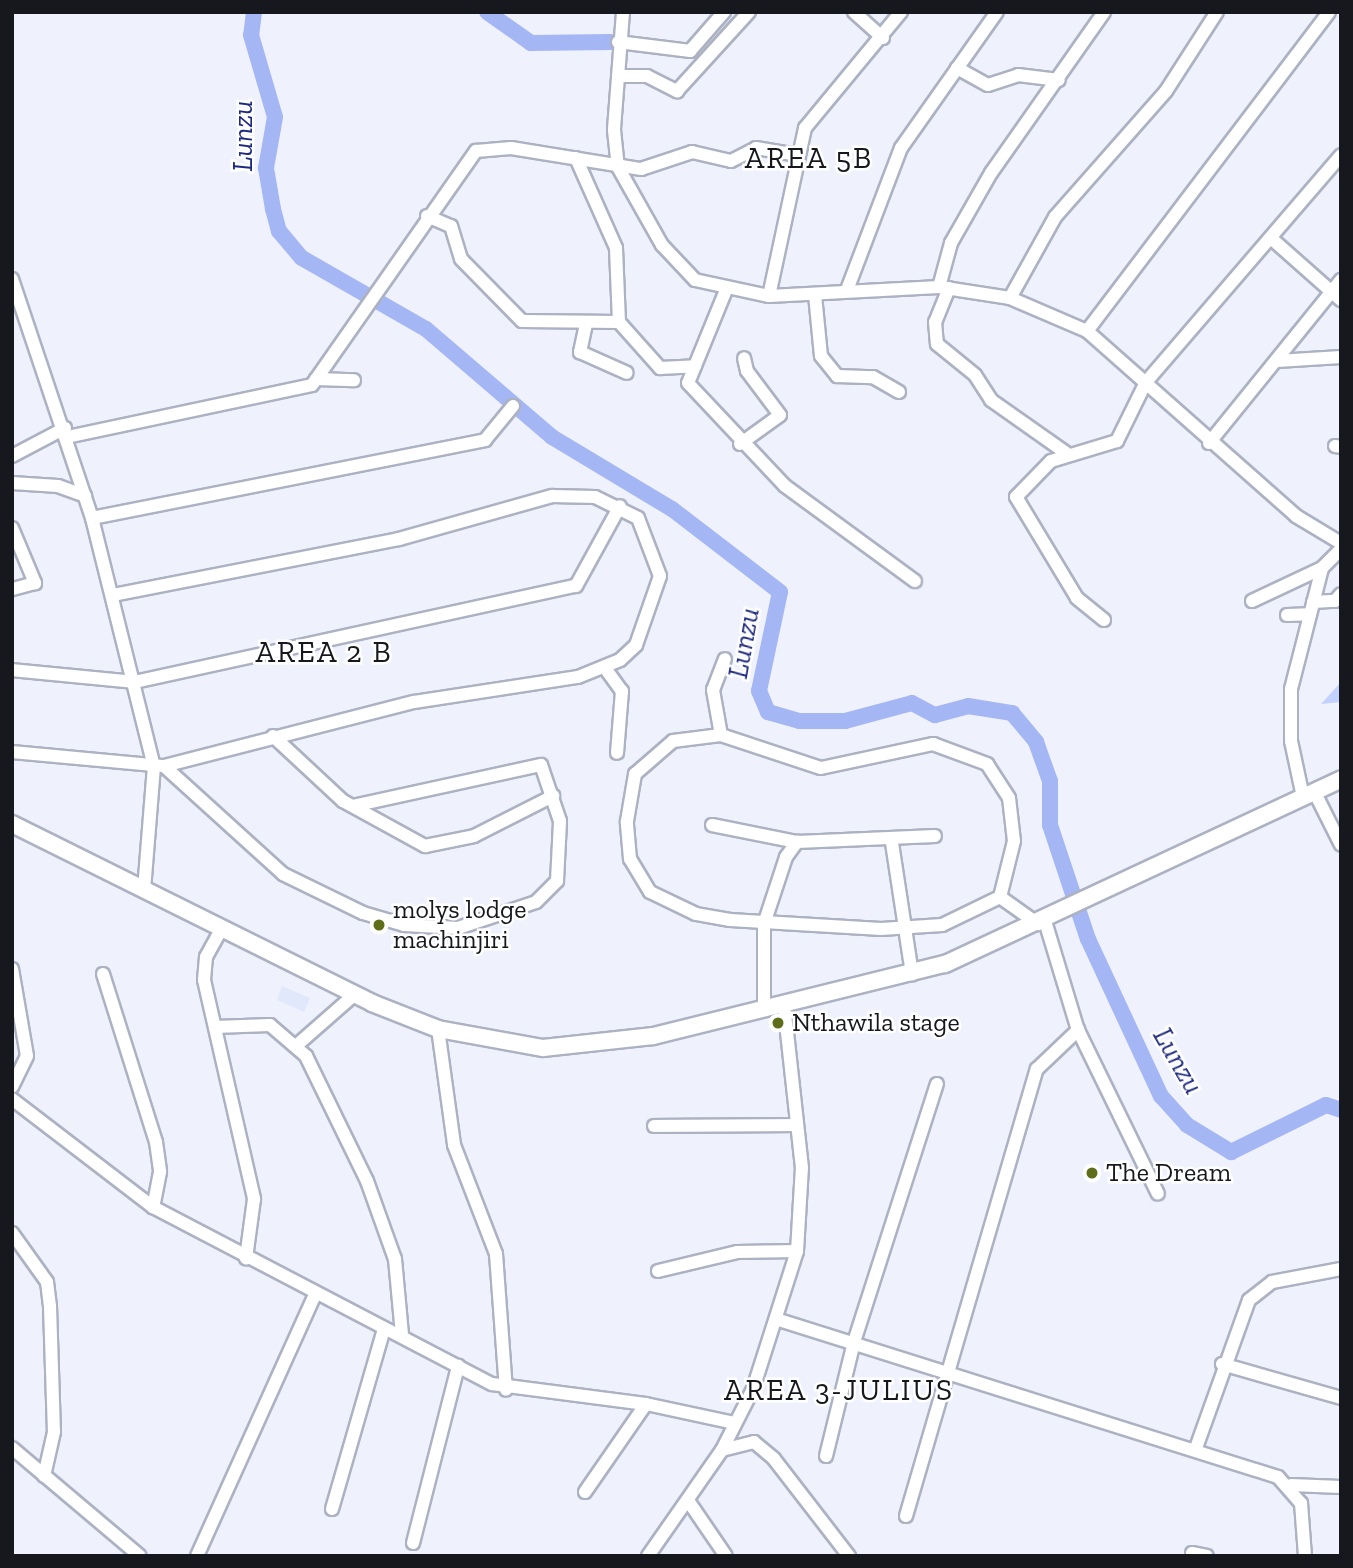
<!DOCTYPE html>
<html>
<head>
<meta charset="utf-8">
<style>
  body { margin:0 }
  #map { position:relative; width:1353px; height:1568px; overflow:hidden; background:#eff2fd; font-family:"Zilla Slab",serif }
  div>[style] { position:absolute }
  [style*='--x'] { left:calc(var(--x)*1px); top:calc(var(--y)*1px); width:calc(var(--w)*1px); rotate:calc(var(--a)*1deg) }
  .built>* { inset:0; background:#e1e8fb }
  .green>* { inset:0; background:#c2d1fe }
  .river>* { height:16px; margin:-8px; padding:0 8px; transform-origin:8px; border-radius:8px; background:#a4b7f4 }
  .roads { filter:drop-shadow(2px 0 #adb2c3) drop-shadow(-2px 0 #adb2c3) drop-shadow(0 2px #adb2c3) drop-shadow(0 -2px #adb2c3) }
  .minor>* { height:12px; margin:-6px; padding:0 6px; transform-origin:6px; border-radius:6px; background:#fff }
  .major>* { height:16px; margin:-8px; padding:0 8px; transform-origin:8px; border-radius:8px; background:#fff }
  .dots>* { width:19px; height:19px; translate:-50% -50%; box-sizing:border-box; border:4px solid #fff; border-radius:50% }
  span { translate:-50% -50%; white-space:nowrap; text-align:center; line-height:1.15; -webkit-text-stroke:5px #fff; paint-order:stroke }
  .poi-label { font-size:26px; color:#16181e }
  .left { translate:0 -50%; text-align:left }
  .water-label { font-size:28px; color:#1e2a7e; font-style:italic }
  .quarter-label { font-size:30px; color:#16181e; letter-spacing:2px }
  .frame { position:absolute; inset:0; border:14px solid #16181e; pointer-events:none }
</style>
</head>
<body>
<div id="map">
  <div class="built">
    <div style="clip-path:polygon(282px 986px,310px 998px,304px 1012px,277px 1000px)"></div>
  </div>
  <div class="green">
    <div style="clip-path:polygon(1341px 682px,1341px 702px,1321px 704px)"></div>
  </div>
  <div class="river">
    <div style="--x:254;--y:12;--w:23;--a:97"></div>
    <div style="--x:251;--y:35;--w:85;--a:73.7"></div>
    <div style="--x:275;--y:117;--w:52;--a:100"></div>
    <div style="--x:266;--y:168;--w:42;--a:80.3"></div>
    <div style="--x:273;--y:209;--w:23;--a:75"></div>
    <div style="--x:279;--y:231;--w:35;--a:50"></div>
    <div style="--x:302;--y:258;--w:143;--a:29.8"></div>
    <div style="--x:426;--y:329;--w:166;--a:40.6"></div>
    <div style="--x:552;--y:437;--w:140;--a:31"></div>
    <div style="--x:672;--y:509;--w:136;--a:37.5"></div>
    <div style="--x:780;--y:592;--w:101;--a:102"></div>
    <div style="--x:759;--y:691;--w:23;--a:67"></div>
    <div style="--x:768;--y:712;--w:33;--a:16"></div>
    <div style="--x:800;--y:721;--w:45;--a:0"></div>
    <div style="--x:845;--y:721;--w:69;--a:-15"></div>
    <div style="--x:912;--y:703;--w:26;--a:28"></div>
    <div style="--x:935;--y:715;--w:34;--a:-15"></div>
    <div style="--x:968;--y:706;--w:45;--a:9"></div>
    <div style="--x:1012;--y:713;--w:38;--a:50"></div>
    <div style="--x:1036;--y:742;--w:41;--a:70.3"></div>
    <div style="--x:1050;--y:781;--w:44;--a:90"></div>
    <div style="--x:1050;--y:825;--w:120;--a:71.6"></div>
    <div style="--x:1088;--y:939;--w:173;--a:65.1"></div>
    <div style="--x:1161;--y:1096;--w:39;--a:48"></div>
    <div style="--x:1187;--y:1125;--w:52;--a:31.5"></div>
    <div style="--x:1231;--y:1152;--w:106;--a:-26.3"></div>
    <div style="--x:1326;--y:1105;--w:16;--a:18"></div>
    <div style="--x:487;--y:12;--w:54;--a:35.2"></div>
    <div style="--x:531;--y:43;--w:80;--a:-0.7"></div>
  </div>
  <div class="roads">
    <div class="minor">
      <div style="--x:623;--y:12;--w:118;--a:94.4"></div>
      <div style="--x:614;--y:130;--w:37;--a:84"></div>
      <div style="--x:618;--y:167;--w:90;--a:60.6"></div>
      <div style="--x:662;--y:245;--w:48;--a:46.7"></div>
      <div style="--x:695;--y:280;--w:76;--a:12.2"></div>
      <div style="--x:769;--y:296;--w:170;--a:-3"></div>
      <div style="--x:939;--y:287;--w:72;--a:8.8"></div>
      <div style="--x:1010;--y:298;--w:84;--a:23.2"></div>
      <div style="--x:1087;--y:331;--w:279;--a:41.5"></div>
      <div style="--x:1296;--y:516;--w:52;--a:31"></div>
      <div style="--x:854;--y:12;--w:39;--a:42"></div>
      <div style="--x:618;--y:42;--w:73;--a:7.1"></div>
      <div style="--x:690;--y:51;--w:52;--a:-48.9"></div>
      <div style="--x:957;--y:68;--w:35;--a:29"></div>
      <div style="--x:988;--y:85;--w:32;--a:-18"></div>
      <div style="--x:1018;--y:75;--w:41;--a:7"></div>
      <div style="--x:618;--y:76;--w:29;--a:0"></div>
      <div style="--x:647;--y:76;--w:34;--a:27"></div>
      <div style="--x:677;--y:91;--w:107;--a:-47.7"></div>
      <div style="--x:576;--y:158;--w:98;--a:66"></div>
      <div style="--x:616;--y:248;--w:74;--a:87.7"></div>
      <div style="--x:619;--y:322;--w:62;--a:48.3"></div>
      <div style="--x:660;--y:368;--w:35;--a:-3"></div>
      <div style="--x:427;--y:216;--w:26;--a:23"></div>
      <div style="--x:451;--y:226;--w:34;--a:73"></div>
      <div style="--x:461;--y:259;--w:87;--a:45.5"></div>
      <div style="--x:522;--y:321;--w:97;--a:0.6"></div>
      <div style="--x:1272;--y:239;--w:92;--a:41.5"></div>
      <div style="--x:12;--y:279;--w:252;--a:71.5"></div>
      <div style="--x:92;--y:518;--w:256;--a:76"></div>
      <div style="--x:154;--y:766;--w:124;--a:94.6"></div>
      <div style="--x:939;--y:287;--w:46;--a:-74.7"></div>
      <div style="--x:951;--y:243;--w:81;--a:-60.3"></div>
      <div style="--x:991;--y:173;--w:197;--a:-54.9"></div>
      <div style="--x:949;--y:288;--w:37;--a:112"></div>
      <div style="--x:935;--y:322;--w:22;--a:85"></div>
      <div style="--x:937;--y:344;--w:49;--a:39.2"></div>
      <div style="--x:975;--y:375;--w:30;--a:57"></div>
      <div style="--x:991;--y:400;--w:92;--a:35.2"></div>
      <div style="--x:726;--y:290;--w:100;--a:112.2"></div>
      <div style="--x:688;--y:383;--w:141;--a:46.7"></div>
      <div style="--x:785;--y:486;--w:161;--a:36.2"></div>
      <div style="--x:847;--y:290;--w:152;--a:-69.2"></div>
      <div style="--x:901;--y:148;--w:166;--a:-54.8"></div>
      <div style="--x:815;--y:295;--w:61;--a:84.4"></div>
      <div style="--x:821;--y:356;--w:26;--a:51"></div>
      <div style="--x:837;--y:376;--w:36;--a:2"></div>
      <div style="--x:873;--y:377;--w:30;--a:30"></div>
      <div style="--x:769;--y:296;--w:172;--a:-77.9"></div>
      <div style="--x:805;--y:128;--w:151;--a:-50.4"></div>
      <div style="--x:1010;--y:298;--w:93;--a:-60.9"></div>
      <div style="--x:1055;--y:217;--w:168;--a:-48.6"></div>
      <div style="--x:1166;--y:91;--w:94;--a:-57.2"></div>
      <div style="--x:586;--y:324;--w:29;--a:102"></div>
      <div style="--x:580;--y:352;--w:51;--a:24.1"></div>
      <div style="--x:1087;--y:331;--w:400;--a:-52.8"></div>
      <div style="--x:1277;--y:361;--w:64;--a:-3.6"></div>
      <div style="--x:316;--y:379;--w:38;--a:2"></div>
      <div style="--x:67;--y:437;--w:250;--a:-12"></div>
      <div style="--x:312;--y:385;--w:286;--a:-55"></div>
      <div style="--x:476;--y:151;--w:35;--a:-5"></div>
      <div style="--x:511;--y:148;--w:132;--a:9.2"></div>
      <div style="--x:641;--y:169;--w:54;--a:-18.4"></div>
      <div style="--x:692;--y:152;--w:40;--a:13"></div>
      <div style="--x:731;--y:161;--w:28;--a:-27"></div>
      <div style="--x:756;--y:148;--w:43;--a:9.5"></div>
      <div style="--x:1209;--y:443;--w:210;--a:-51"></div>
      <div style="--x:740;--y:444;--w:49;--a:-35.9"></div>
      <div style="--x:780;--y:415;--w:55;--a:-126.9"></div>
      <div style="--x:747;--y:371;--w:13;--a:-103"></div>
      <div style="--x:1335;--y:446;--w:6;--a:9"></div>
      <div style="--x:12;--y:456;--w:60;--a:-27.8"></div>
      <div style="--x:12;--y:483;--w:46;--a:3.7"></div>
      <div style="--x:58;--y:486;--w:29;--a:20"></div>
      <div style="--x:92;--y:518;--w:401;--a:-11.2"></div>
      <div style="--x:485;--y:440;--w:44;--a:-50.5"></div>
      <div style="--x:12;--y:528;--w:60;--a:67.3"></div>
      <div style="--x:35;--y:583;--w:24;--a:165"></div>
      <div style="--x:1252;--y:601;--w:77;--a:-25.2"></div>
      <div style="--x:1313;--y:602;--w:22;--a:-3"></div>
      <div style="--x:1335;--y:601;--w:9;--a:-49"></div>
      <div style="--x:1287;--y:615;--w:23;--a:-2"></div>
      <div style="--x:1104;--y:620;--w:35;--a:-141"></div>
      <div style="--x:1077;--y:598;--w:118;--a:-121.1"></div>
      <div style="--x:1016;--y:497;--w:50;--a:-45.8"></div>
      <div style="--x:1051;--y:461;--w:69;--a:-16.9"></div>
      <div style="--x:1117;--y:441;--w:66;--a:-63.8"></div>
      <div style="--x:1146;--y:382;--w:299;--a:-49.3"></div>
      <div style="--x:605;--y:668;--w:29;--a:54"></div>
      <div style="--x:622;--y:691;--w:62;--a:94.6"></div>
      <div style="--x:12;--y:670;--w:123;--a:5.6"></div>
      <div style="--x:134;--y:682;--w:452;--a:-12.3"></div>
      <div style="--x:576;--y:586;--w:91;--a:-61.2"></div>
      <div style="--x:721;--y:735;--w:105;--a:18.3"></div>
      <div style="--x:821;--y:768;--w:115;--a:-12.1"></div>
      <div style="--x:933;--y:744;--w:58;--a:20.3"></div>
      <div style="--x:987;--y:764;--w:40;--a:57.1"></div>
      <div style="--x:1009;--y:798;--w:43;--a:83.4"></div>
      <div style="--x:1014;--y:841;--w:58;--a:104"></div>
      <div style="--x:1000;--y:897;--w:64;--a:154.2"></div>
      <div style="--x:942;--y:925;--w:61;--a:176.2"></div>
      <div style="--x:881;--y:929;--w:151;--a:-176.6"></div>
      <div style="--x:730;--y:920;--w:35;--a:-170"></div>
      <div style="--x:696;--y:914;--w:51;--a:-154.4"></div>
      <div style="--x:650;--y:892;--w:39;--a:-121"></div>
      <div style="--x:630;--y:859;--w:38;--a:-95"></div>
      <div style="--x:627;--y:821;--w:48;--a:-80.3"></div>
      <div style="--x:635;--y:774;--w:50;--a:-41"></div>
      <div style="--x:673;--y:741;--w:48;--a:-7.1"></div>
      <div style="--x:721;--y:735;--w:46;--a:-100.1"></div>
      <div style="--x:713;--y:690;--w:33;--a:-69"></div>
      <div style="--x:273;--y:736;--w:96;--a:42.9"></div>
      <div style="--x:343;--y:801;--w:94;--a:28.8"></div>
      <div style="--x:425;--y:846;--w:50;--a:-11.5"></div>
      <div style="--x:474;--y:836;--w:89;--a:-26.9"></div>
      <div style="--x:12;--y:752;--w:153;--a:5.3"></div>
      <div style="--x:164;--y:766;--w:258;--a:-14.4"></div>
      <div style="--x:414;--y:702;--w:166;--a:-8.7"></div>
      <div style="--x:578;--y:677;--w:45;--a:-22"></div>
      <div style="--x:620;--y:660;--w:22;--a:-43"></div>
      <div style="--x:636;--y:645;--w:73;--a:-70.8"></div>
      <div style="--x:660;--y:576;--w:62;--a:-110.8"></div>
      <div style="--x:638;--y:518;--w:48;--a:-154"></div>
      <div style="--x:595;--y:497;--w:43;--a:-178.7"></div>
      <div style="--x:552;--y:496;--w:159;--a:164.3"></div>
      <div style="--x:399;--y:539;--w:290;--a:168.9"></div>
      <div style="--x:164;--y:766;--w:161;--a:42.2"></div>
      <div style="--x:283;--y:874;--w:89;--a:26"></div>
      <div style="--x:363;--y:913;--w:43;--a:16.3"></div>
      <div style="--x:404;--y:925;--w:54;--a:3.2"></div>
      <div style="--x:458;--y:928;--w:82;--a:-18.4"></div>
      <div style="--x:536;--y:902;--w:30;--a:-45"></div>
      <div style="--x:557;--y:881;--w:60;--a:-87.1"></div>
      <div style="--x:560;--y:821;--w:59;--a:-108.7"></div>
      <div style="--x:541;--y:765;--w:192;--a:167.7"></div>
      <div style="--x:1314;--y:791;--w:60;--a:63.4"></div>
      <div style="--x:1303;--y:797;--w:57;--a:-102.1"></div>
      <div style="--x:1291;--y:741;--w:52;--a:-90"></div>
      <div style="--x:1291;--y:689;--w:125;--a:-75.6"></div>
      <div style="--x:1322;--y:568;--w:27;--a:-45"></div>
      <div style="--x:712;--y:825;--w:87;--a:11.3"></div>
      <div style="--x:797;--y:842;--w:138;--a:-2.5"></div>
      <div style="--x:892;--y:843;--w:133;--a:81.3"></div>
      <div style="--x:1000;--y:897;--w:47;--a:35.4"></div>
      <div style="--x:1045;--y:921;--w:114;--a:73.2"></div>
      <div style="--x:1078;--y:1030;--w:182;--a:64"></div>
      <div style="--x:222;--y:928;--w:33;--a:119"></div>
      <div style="--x:206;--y:957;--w:23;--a:95"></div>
      <div style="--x:204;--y:980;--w:225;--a:77.1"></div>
      <div style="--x:254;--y:1199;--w:60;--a:97.7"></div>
      <div style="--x:12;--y:969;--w:88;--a:80.2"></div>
      <div style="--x:27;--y:1056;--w:34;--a:116"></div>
      <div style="--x:103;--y:974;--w:176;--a:72.5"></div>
      <div style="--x:156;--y:1142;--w:30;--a:82"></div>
      <div style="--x:160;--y:1172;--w:36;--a:101"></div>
      <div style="--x:764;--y:1010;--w:86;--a:-90"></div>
      <div style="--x:764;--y:924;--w:71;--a:-71.8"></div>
      <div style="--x:786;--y:857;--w:19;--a:-54"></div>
      <div style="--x:215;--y:1027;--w:55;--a:-2.1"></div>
      <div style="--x:270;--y:1025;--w:48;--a:40.7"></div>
      <div style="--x:306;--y:1056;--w:139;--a:64"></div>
      <div style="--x:367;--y:1181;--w:83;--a:70.3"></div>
      <div style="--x:395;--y:1259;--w:76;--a:84.7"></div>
      <div style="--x:438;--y:1029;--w:117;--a:82.1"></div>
      <div style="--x:454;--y:1145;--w:117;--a:68.9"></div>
      <div style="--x:496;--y:1254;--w:136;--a:85.8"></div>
      <div style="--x:297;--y:1045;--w:77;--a:-41.3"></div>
      <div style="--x:12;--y:1099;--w:178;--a:37.5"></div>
      <div style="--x:153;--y:1207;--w:382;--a:27.6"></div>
      <div style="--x:492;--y:1384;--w:155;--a:7.4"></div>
      <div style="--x:646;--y:1404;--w:91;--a:12.1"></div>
      <div style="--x:654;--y:1126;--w:142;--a:-0.4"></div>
      <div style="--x:12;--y:1233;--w:60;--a:54.5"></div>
      <div style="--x:47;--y:1282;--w:24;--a:83"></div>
      <div style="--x:50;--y:1306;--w:126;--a:88.2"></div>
      <div style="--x:54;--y:1432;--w:45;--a:102.8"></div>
      <div style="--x:658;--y:1271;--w:81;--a:-13.5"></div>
      <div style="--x:737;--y:1252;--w:60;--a:-1"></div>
      <div style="--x:779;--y:1320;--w:523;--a:17.47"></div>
      <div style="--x:1278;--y:1477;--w:35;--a:49"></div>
      <div style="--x:1301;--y:1503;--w:53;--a:85.7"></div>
      <div style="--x:1222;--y:1364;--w:124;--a:15.9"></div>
      <div style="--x:12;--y:1448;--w:167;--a:40.2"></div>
      <div style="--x:1196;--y:1448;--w:157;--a:-70.3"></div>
      <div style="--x:1249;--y:1300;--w:29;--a:-38"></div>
      <div style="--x:1272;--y:1282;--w:70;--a:-10.7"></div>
      <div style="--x:722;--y:1450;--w:33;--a:-14"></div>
      <div style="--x:754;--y:1442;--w:26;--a:40"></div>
      <div style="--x:774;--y:1459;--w:123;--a:52.3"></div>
      <div style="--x:826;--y:1456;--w:117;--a:-76.2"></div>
      <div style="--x:854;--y:1342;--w:271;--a:-72.2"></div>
      <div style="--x:1291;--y:1485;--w:50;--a:2.3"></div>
      <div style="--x:585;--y:1492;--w:107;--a:-55.3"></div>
      <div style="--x:689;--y:1502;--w:65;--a:55.6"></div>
      <div style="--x:332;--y:1509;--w:187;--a:-73.9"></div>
      <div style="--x:906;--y:1516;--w:466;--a:-73.7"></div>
      <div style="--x:1037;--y:1069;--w:57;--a:-43.6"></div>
      <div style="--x:413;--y:1543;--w:183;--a:-75.7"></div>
      <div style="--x:1192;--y:1553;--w:15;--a:11"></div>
      <div style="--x:197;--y:1556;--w:286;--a:-65.7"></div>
      <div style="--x:648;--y:1556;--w:129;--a:-55.1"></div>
      <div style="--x:722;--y:1450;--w:68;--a:-63.1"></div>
      <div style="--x:753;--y:1389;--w:145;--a:-72.3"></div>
      <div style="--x:797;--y:1251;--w:83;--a:-86.6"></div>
      <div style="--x:802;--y:1168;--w:163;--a:-96.3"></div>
    </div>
    <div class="major">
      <div style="--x:12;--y:824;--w:402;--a:26.4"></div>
      <div style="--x:372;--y:1003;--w:71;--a:21.5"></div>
      <div style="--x:438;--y:1029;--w:107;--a:10.3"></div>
      <div style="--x:543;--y:1048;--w:111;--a:-6.2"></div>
      <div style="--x:653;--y:1036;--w:301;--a:-13.9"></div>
      <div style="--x:945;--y:964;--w:437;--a:-25"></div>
    </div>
  </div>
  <div class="dots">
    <div style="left:379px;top:925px;background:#5d6d19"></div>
    <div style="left:778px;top:1023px;background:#5d6d19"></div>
    <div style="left:1092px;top:1173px;background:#5d6d19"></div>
  </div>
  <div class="poi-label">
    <span class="left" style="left:393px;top:925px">molys lodge<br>machinjiri</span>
    <span class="left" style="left:792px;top:1023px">Nthawila stage</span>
    <span class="left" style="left:1106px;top:1173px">The Dream</span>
  </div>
  <div class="water-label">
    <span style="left:243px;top:136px;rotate:-90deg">Lunzu</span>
    <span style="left:744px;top:643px;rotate:-80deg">Lunzu</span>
    <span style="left:1178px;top:1061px;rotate:60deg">Lunzu</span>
  </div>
  <div class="quarter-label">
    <span style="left:809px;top:158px">AREA 5B</span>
    <span style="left:324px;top:652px">AREA 2 B</span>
    <span style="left:839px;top:1390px">AREA 3-JULIUS</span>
  </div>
  <div class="frame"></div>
</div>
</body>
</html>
